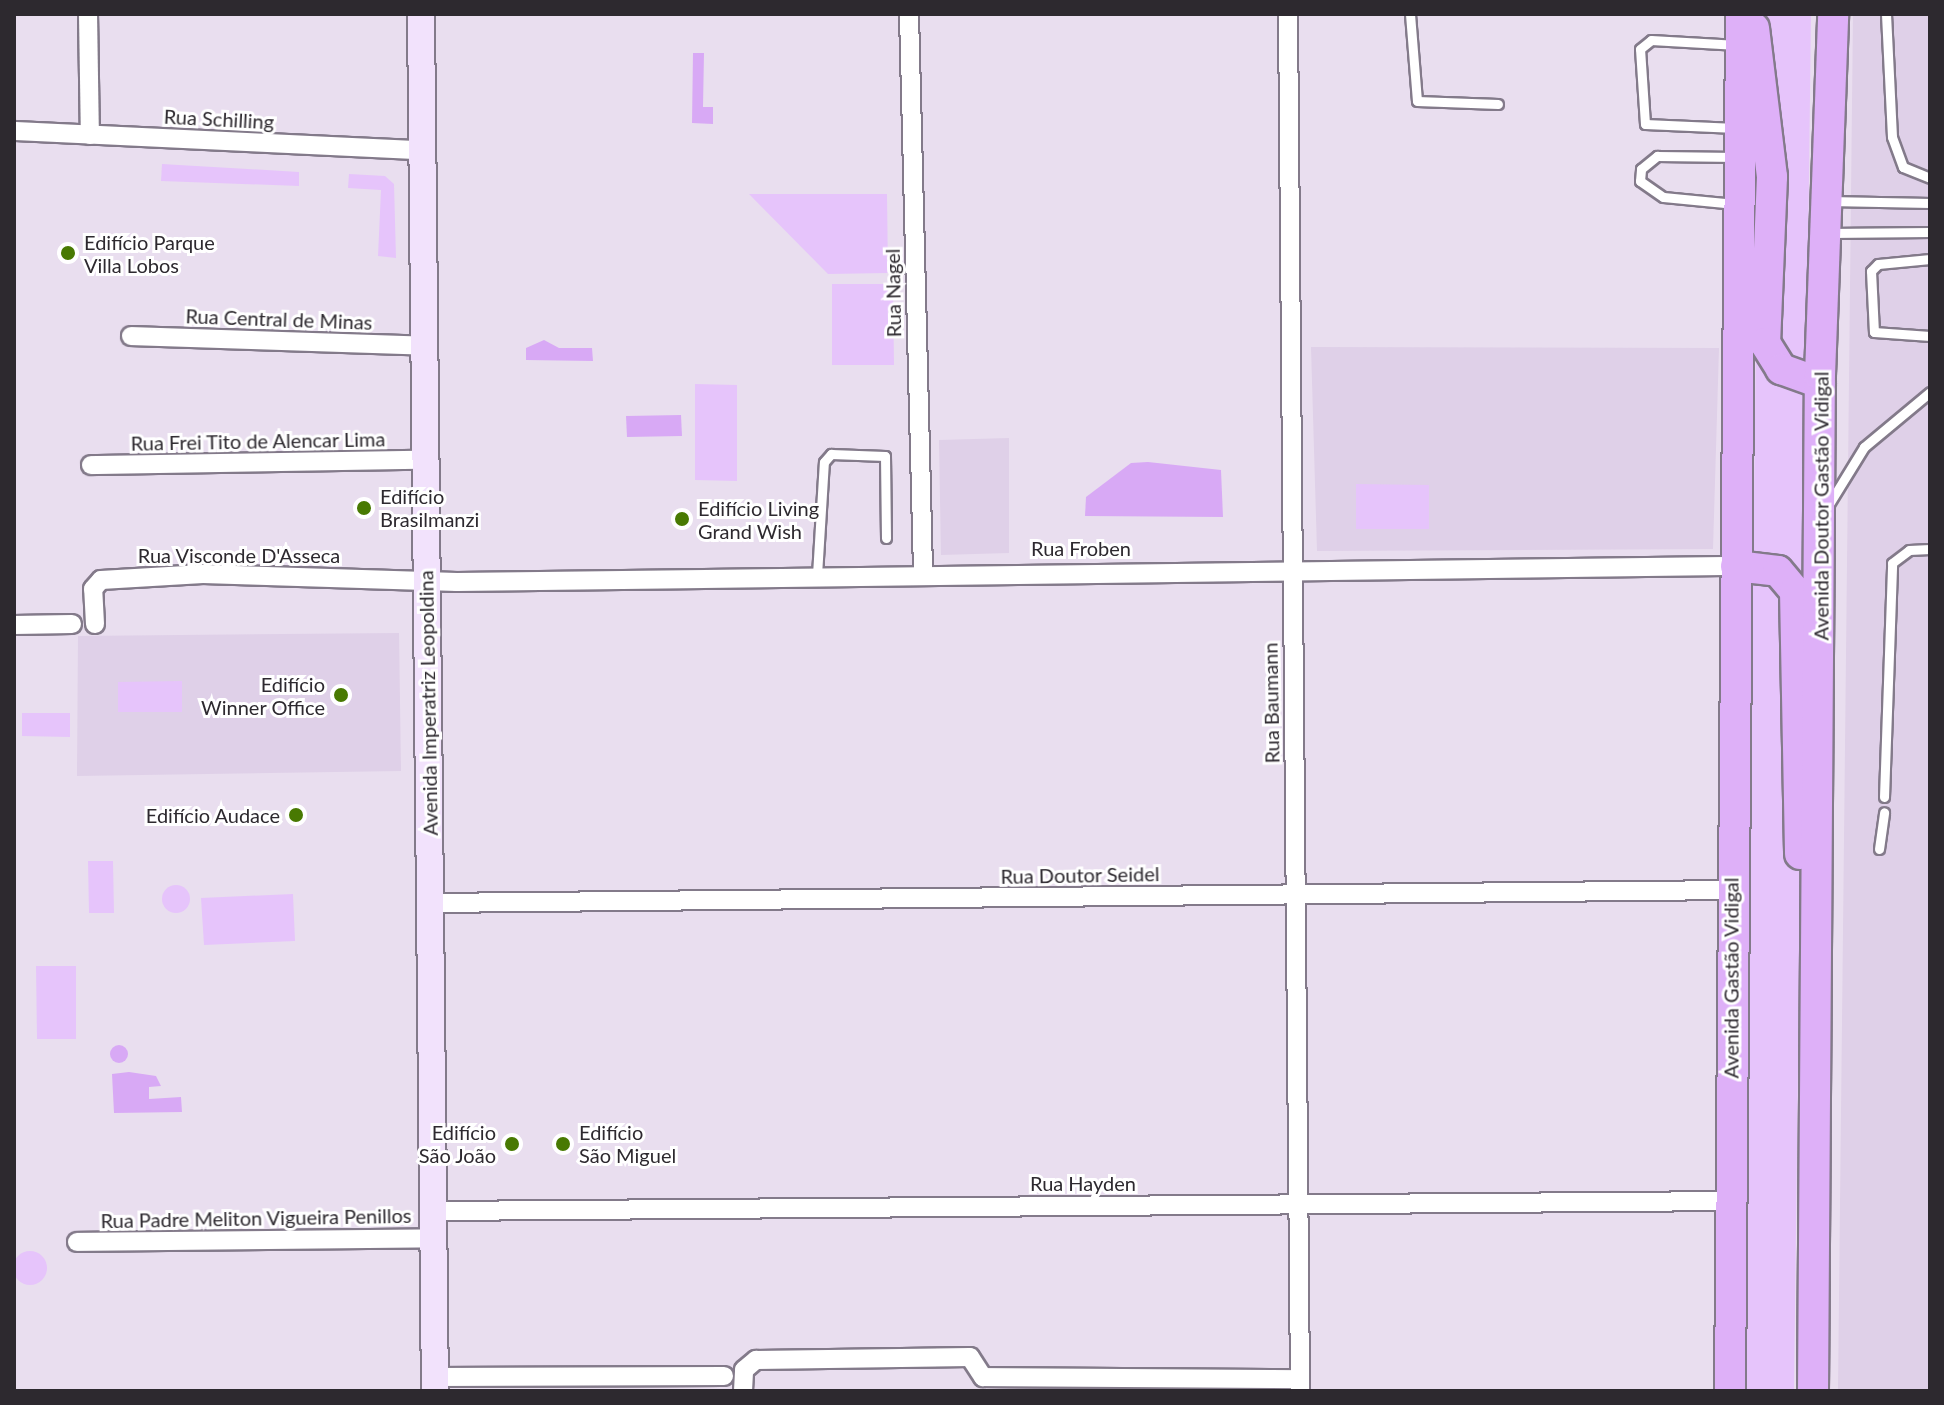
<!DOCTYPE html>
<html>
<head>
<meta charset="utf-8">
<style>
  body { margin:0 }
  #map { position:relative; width:1944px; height:1405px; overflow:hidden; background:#e9deef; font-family:Lato,sans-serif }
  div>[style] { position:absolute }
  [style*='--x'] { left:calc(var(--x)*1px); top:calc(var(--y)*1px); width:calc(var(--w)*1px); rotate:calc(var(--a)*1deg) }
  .built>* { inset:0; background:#dfd0e8 }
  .green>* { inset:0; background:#e6c4fb }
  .round { border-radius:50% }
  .water>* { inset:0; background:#d8a9f5 }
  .roads { filter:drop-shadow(2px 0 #837a8a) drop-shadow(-2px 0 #837a8a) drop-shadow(0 2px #837a8a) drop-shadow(0 -2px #837a8a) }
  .service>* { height:9px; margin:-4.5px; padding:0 4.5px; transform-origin:4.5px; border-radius:4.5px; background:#fff }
  .minor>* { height:18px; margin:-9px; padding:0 9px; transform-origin:9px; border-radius:9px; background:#fff }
  .secondary>* { height:26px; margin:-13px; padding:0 13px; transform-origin:13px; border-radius:13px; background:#f2e2fc }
  .trunk>* { height:30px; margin:-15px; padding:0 15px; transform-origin:15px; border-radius:15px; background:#deb0f8 }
  .dots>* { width:22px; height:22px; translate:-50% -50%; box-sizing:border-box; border:4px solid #fff; border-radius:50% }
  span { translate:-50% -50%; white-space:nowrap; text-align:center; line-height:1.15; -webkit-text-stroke:6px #fff; paint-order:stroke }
  .street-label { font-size:20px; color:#2d292f }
  .poi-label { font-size:20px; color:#2d292f }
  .left { translate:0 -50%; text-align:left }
  .right { translate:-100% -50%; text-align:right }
  .frame { position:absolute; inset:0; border:16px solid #2d292f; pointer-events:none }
</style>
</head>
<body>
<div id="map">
  <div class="built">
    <div style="clip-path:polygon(1853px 14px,1930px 14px,1930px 1391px,1838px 1391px)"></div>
    <div style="clip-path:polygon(1311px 347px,1719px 348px,1713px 549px,1317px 551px)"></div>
    <div style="clip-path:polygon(1009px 438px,1009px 553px,941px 555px,939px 440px)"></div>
    <div style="clip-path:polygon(399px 633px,401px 771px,77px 776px,78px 636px)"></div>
  </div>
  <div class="green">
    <div style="clip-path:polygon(1760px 14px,1811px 14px,1794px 1391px,1743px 1391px)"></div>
    <div style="clip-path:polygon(162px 164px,299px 172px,299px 186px,161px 181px)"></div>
    <div style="clip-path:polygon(349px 174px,385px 176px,394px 184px,396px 258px,378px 256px,381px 190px,348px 188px)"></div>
    <div style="clip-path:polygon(749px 194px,887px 194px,888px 273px,828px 274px)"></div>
    <div style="clip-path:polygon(832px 284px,893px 284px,894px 365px,832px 365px)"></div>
    <div style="clip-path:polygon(695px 384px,737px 385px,737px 481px,695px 480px)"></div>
    <div style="clip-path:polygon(1356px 484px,1429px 485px,1429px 529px,1356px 529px)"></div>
    <div style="clip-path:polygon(182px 681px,182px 712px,118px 712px,118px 682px)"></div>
    <div style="clip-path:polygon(22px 713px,70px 713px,70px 737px,22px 736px)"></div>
    <div style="clip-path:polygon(88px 861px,113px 861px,114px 913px,89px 913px)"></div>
    <div class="round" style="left:162px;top:885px;width:28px;height:28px"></div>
    <div style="clip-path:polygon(293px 894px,295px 941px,204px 945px,201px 898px)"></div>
    <div style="clip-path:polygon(36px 966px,76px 966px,76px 1039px,37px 1039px)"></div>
    <div class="round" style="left:13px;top:1251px;width:34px;height:34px"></div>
  </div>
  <div class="water">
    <div style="clip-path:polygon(693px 53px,704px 53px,703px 107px,713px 107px,713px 124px,692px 123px)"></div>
    <div style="clip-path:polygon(544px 340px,559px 348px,592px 348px,593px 361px,526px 360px,526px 348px)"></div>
    <div style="clip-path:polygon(681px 415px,682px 436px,627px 437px,626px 416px)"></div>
    <div style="clip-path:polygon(1148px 462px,1221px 470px,1223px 517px,1085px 516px,1086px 497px,1131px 463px)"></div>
    <div class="round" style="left:110px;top:1045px;width:18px;height:18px"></div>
    <div style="clip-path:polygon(129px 1072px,156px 1076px,161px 1086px,149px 1087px,149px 1099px,181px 1097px,182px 1112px,114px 1113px,112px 1074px)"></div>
  </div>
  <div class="roads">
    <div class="service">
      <div style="--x:1410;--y:14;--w:87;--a:85.4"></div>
      <div style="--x:1417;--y:101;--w:81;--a:2.1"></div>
      <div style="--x:1886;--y:14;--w:123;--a:87.2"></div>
      <div style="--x:1892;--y:137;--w:32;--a:70"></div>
      <div style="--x:1903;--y:167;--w:29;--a:22"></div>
      <div style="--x:1736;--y:128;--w:91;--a:-177.5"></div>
      <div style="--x:1645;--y:124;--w:75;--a:-93.8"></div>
      <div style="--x:1640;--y:49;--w:14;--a:-39"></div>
      <div style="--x:1651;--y:40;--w:87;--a:3.3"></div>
      <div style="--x:1829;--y:201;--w:101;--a:1.1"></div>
      <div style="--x:1735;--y:204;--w:72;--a:-174.4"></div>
      <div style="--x:1663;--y:197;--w:28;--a:-145"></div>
      <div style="--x:1640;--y:181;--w:12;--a:-85"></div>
      <div style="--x:1641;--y:169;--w:21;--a:-39"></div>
      <div style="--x:1657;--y:156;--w:80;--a:0.7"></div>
      <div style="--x:1829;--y:233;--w:101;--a:-0.6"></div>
      <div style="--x:1930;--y:259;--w:52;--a:174.5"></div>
      <div style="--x:1878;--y:264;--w:10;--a:135"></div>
      <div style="--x:1871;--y:271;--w:61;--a:87.2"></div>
      <div style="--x:1874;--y:332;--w:56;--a:4.1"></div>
      <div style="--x:1829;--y:504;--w:67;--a:-58.4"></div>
      <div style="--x:1864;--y:447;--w:86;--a:-39.8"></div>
      <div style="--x:817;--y:575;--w:113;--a:-86.5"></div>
      <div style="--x:824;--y:462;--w:11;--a:-49"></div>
      <div style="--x:831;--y:454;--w:54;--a:2.1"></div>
      <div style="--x:885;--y:456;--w:82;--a:89.3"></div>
      <div style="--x:1884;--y:797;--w:234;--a:-88"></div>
      <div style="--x:1892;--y:563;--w:21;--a:-37"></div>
      <div style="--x:1909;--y:550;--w:21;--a:-3"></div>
      <div style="--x:1879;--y:849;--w:37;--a:-82"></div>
    </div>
    <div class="minor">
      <div style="--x:88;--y:14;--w:121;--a:89.1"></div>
      <div style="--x:909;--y:14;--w:557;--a:88.56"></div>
      <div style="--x:1288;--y:14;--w:1377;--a:89.5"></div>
      <div style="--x:14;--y:131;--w:408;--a:2.7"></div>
      <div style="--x:131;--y:336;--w:294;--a:1.9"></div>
      <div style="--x:91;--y:465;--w:334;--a:-0.9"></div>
      <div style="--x:95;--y:624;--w:35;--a:-93"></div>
      <div style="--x:93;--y:589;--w:12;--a:-48"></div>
      <div style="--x:101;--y:580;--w:102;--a:-3.4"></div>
      <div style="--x:203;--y:574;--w:254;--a:1.8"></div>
      <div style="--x:457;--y:582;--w:1279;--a:-0.72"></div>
      <div style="--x:14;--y:625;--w:58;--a:-1"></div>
      <div style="--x:430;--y:903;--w:1301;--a:-0.57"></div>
      <div style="--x:435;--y:1211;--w:1297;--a:-0.44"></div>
      <div style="--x:77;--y:1242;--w:357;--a:-0.6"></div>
      <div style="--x:435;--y:1377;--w:289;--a:-0.2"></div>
      <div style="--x:743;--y:1391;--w:21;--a:-87"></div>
      <div style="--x:744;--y:1370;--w:16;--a:-40"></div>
      <div style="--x:756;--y:1360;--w:214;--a:-0.8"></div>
      <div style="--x:970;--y:1357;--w:24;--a:57"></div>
      <div style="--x:983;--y:1377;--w:316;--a:0.4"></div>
    </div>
    <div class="secondary">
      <div style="--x:421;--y:14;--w:1377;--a:89.42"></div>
    </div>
    <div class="trunk">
      <div style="--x:1754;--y:28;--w:150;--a:83.1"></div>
      <div style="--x:1772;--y:177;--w:166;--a:92.4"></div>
      <div style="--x:1765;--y:343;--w:31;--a:58"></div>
      <div style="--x:1781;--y:369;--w:41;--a:19.7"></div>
      <div style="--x:1736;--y:566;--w:42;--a:6.8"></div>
      <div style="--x:1778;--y:571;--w:26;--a:50"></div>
      <div style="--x:1795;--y:591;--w:263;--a:88.9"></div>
      <div style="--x:1730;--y:1391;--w:1377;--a:-89.54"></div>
      <div style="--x:1813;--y:1391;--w:1016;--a:-89.61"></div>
      <div style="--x:1820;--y:375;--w:361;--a:-87.9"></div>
    </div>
  </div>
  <div class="dots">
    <div style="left:68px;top:253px;background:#487902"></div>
    <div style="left:364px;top:508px;background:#487902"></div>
    <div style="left:682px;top:519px;background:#487902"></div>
    <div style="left:341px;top:695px;background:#487902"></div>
    <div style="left:296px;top:815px;background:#487902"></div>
    <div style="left:512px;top:1144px;background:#487902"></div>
    <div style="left:563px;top:1144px;background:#487902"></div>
  </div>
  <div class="street-label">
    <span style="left:219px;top:119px;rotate:3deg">Rua Schilling</span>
    <span style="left:893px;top:293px;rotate:-91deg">Rua Nagel</span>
    <span style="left:279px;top:319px;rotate:2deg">Rua Central de Minas</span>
    <span style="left:258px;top:441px;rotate:-1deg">Rua Frei Tito de Alencar Lima</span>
    <span style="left:1821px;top:506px;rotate:-90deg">Avenida Doutor Gastão Vidigal</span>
    <span style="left:1081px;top:548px">Rua Froben</span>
    <span style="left:239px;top:555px">Rua Visconde D'Asseca</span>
    <span style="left:428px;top:703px;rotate:-91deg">Avenida Imperatriz Leopoldina</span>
    <span style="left:1271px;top:703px;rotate:-91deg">Rua Baumann</span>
    <span style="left:1080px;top:875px;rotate:-1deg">Rua Doutor Seidel</span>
    <span style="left:1731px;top:978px;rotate:-90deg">Avenida Gastão Vidigal</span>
    <span style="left:1083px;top:1183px">Rua Hayden</span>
    <span style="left:256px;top:1218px;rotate:-1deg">Rua Padre Meliton Vigueira Penillos</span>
  </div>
  <div class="poi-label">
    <span class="left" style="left:84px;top:254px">Edifício Parque<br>Villa Lobos</span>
    <span class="left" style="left:380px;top:508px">Edifício<br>Brasilmanzi</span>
    <span class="left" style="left:698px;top:520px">Edifício Living<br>Grand Wish</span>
    <span class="right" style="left:325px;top:696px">Edifício<br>Winner Office</span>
    <span class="right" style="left:280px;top:815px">Edifício Audace</span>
    <span class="right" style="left:496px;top:1144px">Edifício<br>São João</span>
    <span class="left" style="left:579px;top:1144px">Edifício<br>São Miguel</span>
  </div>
  <div class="frame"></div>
</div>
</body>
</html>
